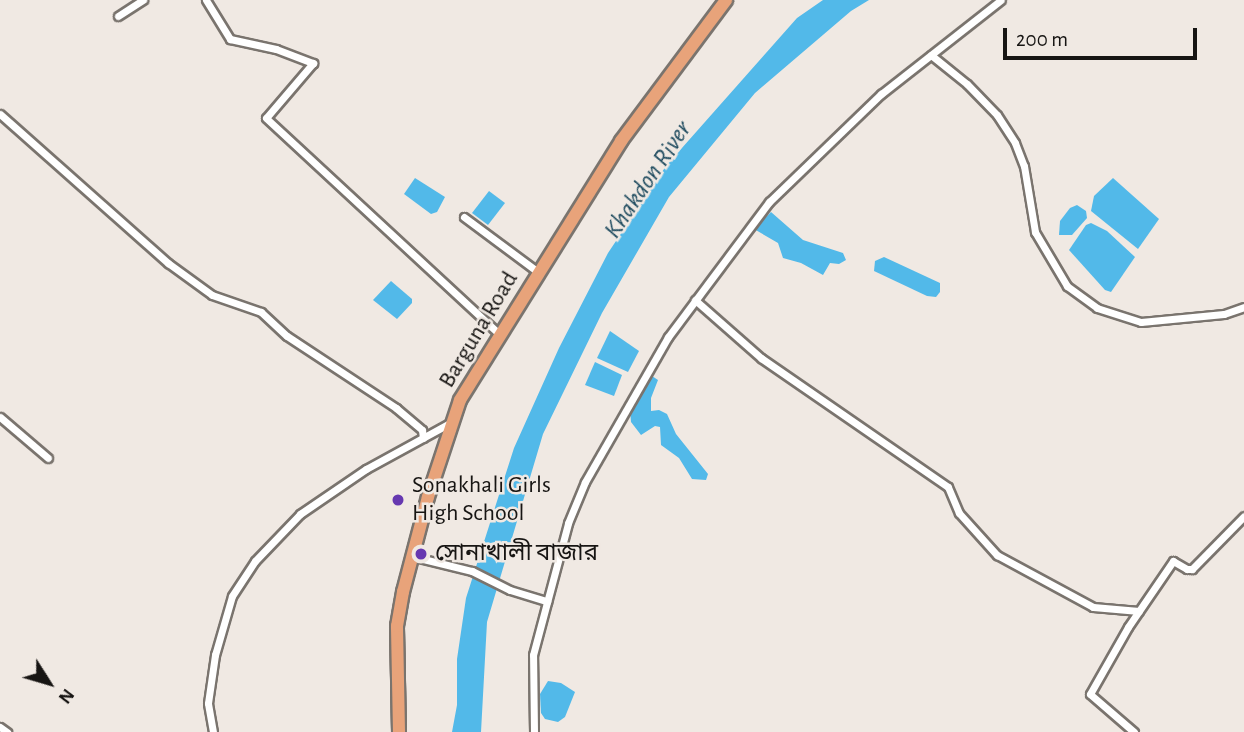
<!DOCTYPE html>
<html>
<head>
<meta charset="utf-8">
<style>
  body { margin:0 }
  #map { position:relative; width:1244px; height:732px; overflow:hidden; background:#f0e9e3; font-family:"Alegreya Sans","Noto Sans Bengali",sans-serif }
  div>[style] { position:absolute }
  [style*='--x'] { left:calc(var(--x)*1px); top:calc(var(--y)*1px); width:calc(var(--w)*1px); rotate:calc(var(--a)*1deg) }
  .water>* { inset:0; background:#52b9e9 }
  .roads { filter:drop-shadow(2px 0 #7a746e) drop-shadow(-2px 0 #7a746e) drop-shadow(0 2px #7a746e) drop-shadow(0 -2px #7a746e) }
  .street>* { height:7px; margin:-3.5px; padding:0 3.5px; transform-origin:3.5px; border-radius:3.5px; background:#fff }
  .primary>* { height:12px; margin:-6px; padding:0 6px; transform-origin:6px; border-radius:6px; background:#e8a37a }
  .dots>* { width:19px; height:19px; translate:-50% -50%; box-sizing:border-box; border:4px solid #f0e9e3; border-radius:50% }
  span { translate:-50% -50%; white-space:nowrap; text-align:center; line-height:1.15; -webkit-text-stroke:5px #f0e9e3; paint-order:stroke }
  .street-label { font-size:24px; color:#171513 }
  .poi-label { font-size:24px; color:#171513 }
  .left { translate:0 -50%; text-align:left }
  .water-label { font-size:26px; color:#1f4b5f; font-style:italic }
  .north { position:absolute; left:14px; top:648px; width:70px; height:70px; -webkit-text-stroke:5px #f0e9e3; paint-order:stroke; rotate:127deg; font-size:19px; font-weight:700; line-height:28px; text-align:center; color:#171513 }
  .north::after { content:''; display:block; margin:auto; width:24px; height:32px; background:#171513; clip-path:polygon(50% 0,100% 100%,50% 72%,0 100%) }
  .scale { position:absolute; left:1003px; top:28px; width:194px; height:32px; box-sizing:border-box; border:4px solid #171513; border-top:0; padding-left:9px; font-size:21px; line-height:24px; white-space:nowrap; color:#171513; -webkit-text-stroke:5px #f0e9e3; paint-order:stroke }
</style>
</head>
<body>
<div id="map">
  <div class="water">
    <div style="clip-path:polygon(823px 0,869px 0,851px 11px,755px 93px,669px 197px,602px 313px,543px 434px,487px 622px,481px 732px,452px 732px,457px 705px,457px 659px,466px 598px,514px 448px,559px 348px,608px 253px,666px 166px,797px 18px)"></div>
    <div style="clip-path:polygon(415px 178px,445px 197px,437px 212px,431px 214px,404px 194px)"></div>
    <div style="clip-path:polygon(1113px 178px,1159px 219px,1138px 249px,1091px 211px,1094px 196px)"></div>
    <div style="clip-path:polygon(489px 191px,505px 203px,488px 225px,472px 213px)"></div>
    <div style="clip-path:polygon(1077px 205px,1086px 211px,1087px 218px,1072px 235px,1059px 235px,1060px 221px,1070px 208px)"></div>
    <div style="clip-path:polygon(771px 212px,803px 240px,843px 253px,846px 260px,839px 264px,830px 263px,823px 275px,801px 263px,783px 258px,778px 243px,754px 229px)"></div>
    <div style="clip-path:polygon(1091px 223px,1107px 231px,1135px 257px,1111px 292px,1105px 290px,1069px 250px,1086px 225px)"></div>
    <div style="clip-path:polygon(884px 257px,940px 283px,940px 292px,936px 297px,927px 296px,874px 271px,875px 261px)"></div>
    <div style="clip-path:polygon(391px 281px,412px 299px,412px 303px,397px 319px,373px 300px)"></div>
    <div style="clip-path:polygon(610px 331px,639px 351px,628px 372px,597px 358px)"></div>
    <div style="clip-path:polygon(595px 362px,622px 375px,614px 396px,585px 385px)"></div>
    <div style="clip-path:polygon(652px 376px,658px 380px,651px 398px,651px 411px,659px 410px,667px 414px,676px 434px,708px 474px,706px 480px,692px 479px,679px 458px,661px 445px,660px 427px,655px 426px,641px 435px,631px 422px,630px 409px)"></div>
    <div style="clip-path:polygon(548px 681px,561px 683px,575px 692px,565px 717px,558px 722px,545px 719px,541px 713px,540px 694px)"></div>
  </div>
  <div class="roads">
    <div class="street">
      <div style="--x:206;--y:0;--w:46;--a:58.4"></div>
      <div style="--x:230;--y:39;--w:47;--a:12.3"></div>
      <div style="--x:276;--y:49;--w:40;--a:21"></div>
      <div style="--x:313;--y:63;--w:72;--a:130.5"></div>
      <div style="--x:266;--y:118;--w:318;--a:42.8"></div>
      <div style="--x:118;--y:16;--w:30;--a:-33"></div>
      <div style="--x:931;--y:55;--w:46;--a:38.9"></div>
      <div style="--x:967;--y:84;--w:43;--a:45.9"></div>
      <div style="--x:997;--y:115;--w:33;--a:57"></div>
      <div style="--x:1015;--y:143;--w:25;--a:69"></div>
      <div style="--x:1024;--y:166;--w:67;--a:80.5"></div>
      <div style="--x:1035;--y:232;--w:63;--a:59.3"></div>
      <div style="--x:1067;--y:286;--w:37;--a:36"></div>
      <div style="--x:1097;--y:308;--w:46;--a:17.7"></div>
      <div style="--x:1141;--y:322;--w:83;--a:-5.5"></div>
      <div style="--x:1224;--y:314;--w:21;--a:-19"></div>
      <div style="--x:0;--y:114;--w:225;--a:41.6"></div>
      <div style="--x:168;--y:263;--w:54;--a:36"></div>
      <div style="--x:212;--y:295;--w:52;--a:19.1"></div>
      <div style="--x:261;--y:312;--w:35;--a:43"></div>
      <div style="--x:287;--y:336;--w:131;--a:33.4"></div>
      <div style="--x:396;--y:408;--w:34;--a:40"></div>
      <div style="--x:422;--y:430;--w:8;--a:83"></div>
      <div style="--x:464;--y:217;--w:92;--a:36.6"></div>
      <div style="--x:695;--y:300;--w:88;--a:41.3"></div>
      <div style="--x:761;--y:358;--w:227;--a:34.6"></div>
      <div style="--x:948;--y:487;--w:28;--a:67"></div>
      <div style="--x:959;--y:513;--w:57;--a:47.9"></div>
      <div style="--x:997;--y:555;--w:109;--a:28.4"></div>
      <div style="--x:1093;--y:607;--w:46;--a:5"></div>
      <div style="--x:0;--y:417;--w:63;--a:40.5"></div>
      <div style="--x:411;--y:556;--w:63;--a:13.8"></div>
      <div style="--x:472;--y:571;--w:42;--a:26.6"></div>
      <div style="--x:510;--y:590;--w:39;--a:17"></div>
      <div style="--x:0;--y:727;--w:9;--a:36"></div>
      <div style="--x:213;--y:732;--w:29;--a:-100"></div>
      <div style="--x:208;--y:703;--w:49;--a:-81.7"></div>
      <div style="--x:215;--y:655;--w:61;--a:-73.9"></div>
      <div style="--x:232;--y:596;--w:42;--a:-56.7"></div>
      <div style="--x:255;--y:561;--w:65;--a:-46.2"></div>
      <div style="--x:300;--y:514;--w:80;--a:-34.3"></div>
      <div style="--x:366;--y:469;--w:96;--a:-28.7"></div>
      <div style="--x:534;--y:732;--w:77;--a:-90.7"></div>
      <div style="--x:533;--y:655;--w:137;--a:-75.1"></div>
      <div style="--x:568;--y:523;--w:44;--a:-67.5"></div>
      <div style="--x:585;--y:482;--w:167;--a:-60.2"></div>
      <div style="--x:668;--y:337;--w:169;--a:-53.2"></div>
      <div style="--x:769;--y:202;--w:156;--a:-44"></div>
      <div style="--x:881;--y:94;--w:152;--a:-38.1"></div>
      <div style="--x:1134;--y:732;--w:58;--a:-139.2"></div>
      <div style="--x:1090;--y:694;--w:77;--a:-60.4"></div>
      <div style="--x:1128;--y:627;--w:80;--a:-55.7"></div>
      <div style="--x:1173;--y:561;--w:16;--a:30"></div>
      <div style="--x:1187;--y:569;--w:5;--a:0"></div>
      <div style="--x:1192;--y:569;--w:74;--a:-45.5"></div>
    </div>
    <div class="primary">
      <div style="--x:399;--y:732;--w:106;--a:-91.1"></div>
      <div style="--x:397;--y:626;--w:35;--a:-80"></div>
      <div style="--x:403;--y:592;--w:98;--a:-75.3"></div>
      <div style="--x:428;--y:497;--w:102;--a:-71.7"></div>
      <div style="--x:460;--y:400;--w:305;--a:-58.1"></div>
      <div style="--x:621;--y:141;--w:176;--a:-53.3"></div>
    </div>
  </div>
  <div class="dots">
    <div style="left:398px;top:500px;background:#6638b0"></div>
    <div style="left:421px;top:554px;background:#6638b0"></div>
  </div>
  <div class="street-label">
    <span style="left:479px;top:330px;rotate:-59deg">Barguna Road</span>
  </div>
  <div class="poi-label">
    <span class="left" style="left:412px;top:500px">Sonakhali Girls<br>High School</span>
    <span class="left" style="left:435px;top:554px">সোনাখালী বাজার</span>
  </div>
  <div class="water-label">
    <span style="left:648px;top:180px;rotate:-56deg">Khakdon River</span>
  </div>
  <div class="north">N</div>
  <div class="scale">200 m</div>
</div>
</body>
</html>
